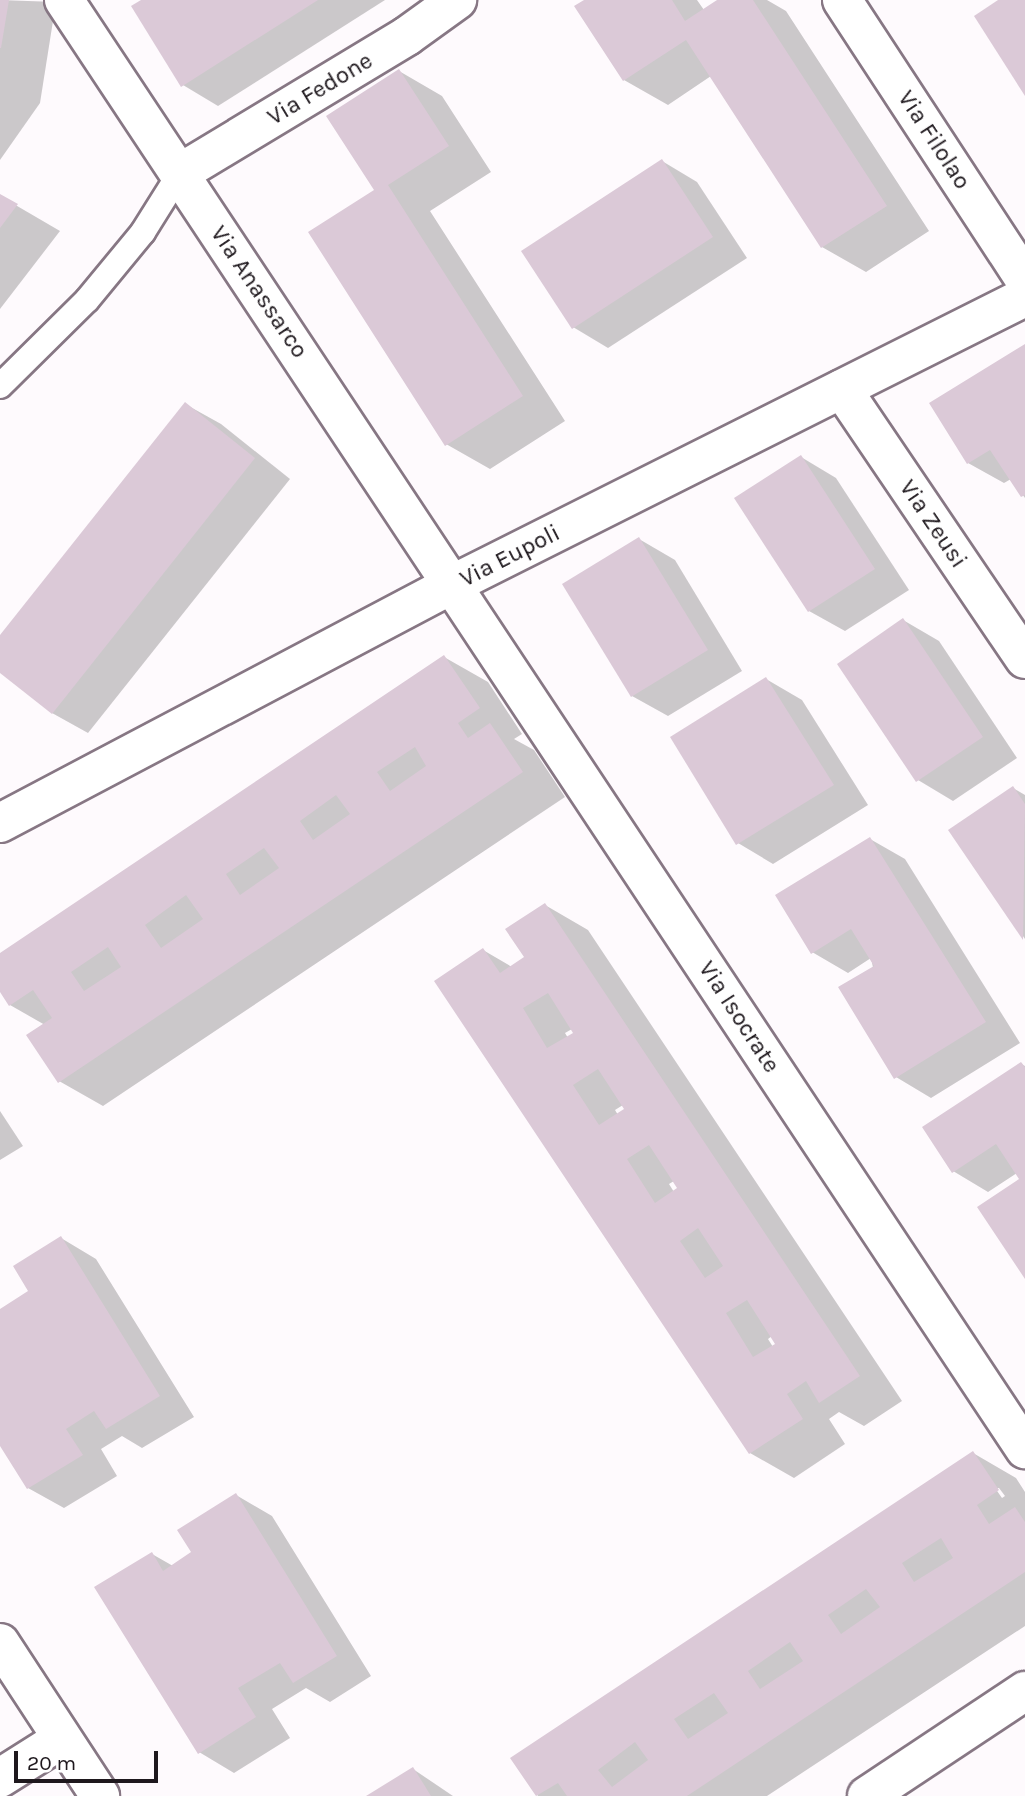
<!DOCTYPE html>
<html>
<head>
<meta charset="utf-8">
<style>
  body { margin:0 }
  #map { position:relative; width:1025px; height:1796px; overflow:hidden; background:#fefafd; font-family:Karla,sans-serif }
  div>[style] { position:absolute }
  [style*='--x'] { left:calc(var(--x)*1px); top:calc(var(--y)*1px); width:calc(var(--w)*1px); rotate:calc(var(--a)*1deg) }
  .shadow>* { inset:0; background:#0003 }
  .building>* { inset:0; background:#dbc9d7 }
  .roads { filter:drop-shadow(2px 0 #877784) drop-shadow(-2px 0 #877784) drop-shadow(0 2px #877784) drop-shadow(0 -2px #877784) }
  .lane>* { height:24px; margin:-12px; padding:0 12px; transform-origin:12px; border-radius:12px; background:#fff }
  .street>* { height:38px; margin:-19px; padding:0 19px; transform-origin:19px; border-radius:19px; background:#fff }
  span { translate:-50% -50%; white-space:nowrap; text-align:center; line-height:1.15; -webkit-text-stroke:5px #fff; paint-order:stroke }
  .street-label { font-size:24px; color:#1e181d }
  .scale { position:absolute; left:14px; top:1751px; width:144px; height:32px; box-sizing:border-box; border:4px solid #1e181d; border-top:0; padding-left:9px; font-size:21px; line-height:24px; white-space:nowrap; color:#1e181d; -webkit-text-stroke:5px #fff; paint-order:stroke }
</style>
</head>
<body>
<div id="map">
  <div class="shadow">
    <div style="clip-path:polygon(0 0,56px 2px,40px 103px,0 160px)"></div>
    <div style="clip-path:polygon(144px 0,385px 0,218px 106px,183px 85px)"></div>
    <div style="clip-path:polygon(587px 0,697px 0,704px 10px,721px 0,767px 0,786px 11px,929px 231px,866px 272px,822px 247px,711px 76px,668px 105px,624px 80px)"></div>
    <div style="clip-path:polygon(399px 71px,442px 96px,491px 172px,430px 211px,565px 421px,490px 469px,446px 444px,376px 191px)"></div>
    <div style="clip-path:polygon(662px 161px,697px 182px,747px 258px,608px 348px,573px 327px)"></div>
    <div style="clip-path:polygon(0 196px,60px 231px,0 309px)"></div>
    <div style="clip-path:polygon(1025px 346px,1025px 498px,1011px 479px,1004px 483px,968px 463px)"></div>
    <div style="clip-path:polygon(185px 404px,221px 424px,290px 479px,88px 733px,52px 713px,0 671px,0 637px)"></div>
    <div style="clip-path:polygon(801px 457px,836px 478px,909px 590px,845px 631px,809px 611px)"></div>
    <div style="clip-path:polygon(639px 539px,675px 560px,742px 671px,668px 716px,632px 696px)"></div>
    <div style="clip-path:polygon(903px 620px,939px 641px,1017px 758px,953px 801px,918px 780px)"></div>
    <div style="clip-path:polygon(444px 657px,488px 682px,522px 734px,514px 739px,534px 750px,565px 797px,103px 1106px,59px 1081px,45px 1025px,10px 1005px,0 989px,0 955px)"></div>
    <div style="clip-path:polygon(766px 679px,802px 700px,868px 805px,773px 864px,738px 843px)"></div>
    <div style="clip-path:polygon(1013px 788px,1025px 795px,1025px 939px,950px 831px)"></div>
    <div style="clip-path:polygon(870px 839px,905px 859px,1020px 1043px,931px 1098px,896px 1077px,871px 958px,848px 973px,812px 952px)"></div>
    <div style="clip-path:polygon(evenodd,545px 905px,588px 930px,902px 1401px,864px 1426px,839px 1412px,829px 1419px,845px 1444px,794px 1478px,750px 1453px,483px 950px,512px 967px,526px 957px,545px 905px,572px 1029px,575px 1034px,568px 1038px,565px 1033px,572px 1029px,545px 905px,623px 1105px,626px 1109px,618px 1115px,615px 1110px,623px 1105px,545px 905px,674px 1181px,679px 1189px,674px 1192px,669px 1184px,674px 1181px,545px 905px,772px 1336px,777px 1345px,773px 1347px,768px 1339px,772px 1336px)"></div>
    <div style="clip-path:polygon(1021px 1064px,1025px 1066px,1025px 1276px,1021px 1179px,1017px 1173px,988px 1192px,953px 1171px)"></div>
    <div style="clip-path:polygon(0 1111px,23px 1146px,0 1160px)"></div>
    <div style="clip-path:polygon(61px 1238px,96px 1259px,194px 1417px,142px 1448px,122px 1436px,101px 1449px,117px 1476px,64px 1508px,28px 1488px,0 1442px)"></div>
    <div style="clip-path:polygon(evenodd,973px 1453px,1016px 1478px,1025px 1492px,1025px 1626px,767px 1796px,538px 1796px,512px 1758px,973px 1453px,995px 1488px,999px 1488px,1005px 1496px,1002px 1498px,995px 1488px)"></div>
    <div style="clip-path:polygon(236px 1495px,272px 1516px,371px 1676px,330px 1702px,306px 1688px,272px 1709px,290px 1738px,234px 1773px,199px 1752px,152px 1554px,173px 1566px,193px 1553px)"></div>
    <div style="clip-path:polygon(413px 1769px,453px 1796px,369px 1796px)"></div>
  </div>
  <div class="building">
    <div style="clip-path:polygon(0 0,9px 0,1px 48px,0 48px)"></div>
    <div style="clip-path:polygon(141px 0,318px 0,181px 87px,131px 6px)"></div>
    <div style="clip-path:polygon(584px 0,672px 0,685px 21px,717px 0,753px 0,887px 206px,821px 248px,686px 40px,623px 81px,574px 6px)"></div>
    <div style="clip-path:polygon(998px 0,1025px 0,1025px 96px,974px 16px)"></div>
    <div style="clip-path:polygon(399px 69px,449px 146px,388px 185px,523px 396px,445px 446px,308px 232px,374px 190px,326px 116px)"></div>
    <div style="clip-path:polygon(662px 159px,713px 237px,572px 329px,521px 251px)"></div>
    <div style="clip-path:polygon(0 194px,18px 204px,0 228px)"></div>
    <div style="clip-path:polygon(1025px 344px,1025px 495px,1021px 497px,990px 450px,967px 464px,929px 403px)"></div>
    <div style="clip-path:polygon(185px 402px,255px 458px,52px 714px,0 673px,0 635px)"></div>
    <div style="clip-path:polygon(801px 455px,875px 569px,808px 612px,734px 498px)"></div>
    <div style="clip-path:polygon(639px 537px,708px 650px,631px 697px,562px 584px)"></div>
    <div style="clip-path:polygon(903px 618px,983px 737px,916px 782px,837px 664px)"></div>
    <div style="clip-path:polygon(evenodd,444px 655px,480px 708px,458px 723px,468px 738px,490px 723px,523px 772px,58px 1083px,26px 1035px,52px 1018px,33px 990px,9px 1006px,0 992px,0 953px,444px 655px,415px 747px,426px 766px,390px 791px,377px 772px,415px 747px,444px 655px,336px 795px,350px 814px,313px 840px,300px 821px,336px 795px,444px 655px,264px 848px,279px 868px,240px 895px,226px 874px,264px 848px,444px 655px,186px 895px,203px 919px,161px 948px,145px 925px,186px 895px,444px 655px,108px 947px,121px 967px,84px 991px,71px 972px,108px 947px)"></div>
    <div style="clip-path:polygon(766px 677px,834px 785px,736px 845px,670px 737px)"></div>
    <div style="clip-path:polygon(1013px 786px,1025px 804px,1023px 940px,948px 830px)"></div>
    <div style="clip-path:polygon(870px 837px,986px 1022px,894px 1079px,838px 987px,874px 966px,851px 929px,811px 954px,775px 895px)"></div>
    <div style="clip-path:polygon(evenodd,545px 903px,860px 1376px,819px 1403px,806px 1381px,787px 1394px,803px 1419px,749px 1454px,434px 981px,483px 948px,500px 973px,524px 957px,505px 929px,545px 903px,548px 993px,573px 1033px,547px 1048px,523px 1008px,548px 993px,545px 903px,598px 1069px,624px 1109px,599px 1125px,573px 1085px,598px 1069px,545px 903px,649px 1145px,677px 1188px,655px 1203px,627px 1159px,649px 1145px,545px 903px,698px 1228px,723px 1266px,705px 1278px,680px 1241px,698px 1228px,545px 903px,747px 1300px,775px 1344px,753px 1357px,726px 1313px,747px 1300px)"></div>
    <div style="clip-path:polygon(1021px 1062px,1025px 1067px,1025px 1279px,977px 1207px,1019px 1179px,996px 1144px,952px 1173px,922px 1127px)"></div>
    <div style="clip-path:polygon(61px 1236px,160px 1396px,106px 1429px,94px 1411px,66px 1429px,83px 1455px,27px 1489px,0 1446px,0 1309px,28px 1291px,13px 1266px)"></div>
    <div style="clip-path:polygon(evenodd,973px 1451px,999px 1490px,977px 1505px,989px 1524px,1015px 1507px,1025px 1522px,1025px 1572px,687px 1796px,567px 1796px,558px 1783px,536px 1796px,510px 1758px,973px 1451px,941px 1538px,953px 1558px,914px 1582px,902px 1563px,941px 1538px,973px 1451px,866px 1589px,880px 1607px,841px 1634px,828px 1615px,866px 1589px,973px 1451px,790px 1642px,803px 1661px,760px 1689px,748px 1671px,790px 1642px,973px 1451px,714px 1693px,728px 1713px,688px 1739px,674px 1719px,714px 1693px,973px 1451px,635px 1742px,648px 1760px,612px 1787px,598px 1770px,635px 1742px)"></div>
    <div style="clip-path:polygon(236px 1493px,337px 1656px,293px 1683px,280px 1663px,238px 1688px,256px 1717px,198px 1754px,94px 1587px,152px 1552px,163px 1571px,191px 1552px,177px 1530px)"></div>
    <div style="clip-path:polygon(413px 1767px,431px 1796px,366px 1796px)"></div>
  </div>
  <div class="roads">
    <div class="lane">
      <div style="--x:0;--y:386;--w:122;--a:-44.7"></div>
      <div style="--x:87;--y:300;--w:88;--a:-50.5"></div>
      <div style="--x:143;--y:232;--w:70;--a:-57.9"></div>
    </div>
    <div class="street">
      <div style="--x:64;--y:0;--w:1739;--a:56.45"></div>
      <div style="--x:842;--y:0;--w:334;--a:56.8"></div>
      <div style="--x:180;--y:173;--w:265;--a:-31.1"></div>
      <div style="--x:407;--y:36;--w:62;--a:-35.8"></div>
      <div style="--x:842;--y:389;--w:326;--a:55.9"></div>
      <div style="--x:0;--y:823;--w:512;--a:-27.82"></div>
      <div style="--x:453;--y:584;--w:640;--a:-26.65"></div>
      <div style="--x:0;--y:1643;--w:183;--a:56.8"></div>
      <div style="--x:0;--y:1778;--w:73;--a:-32.2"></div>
      <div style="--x:867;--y:1796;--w:190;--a:-33.6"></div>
    </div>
  </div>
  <div class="street-label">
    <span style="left:320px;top:89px;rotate:-31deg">Via Fedone</span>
    <span style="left:934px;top:140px;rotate:57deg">Via Filolao</span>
    <span style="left:259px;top:292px;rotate:56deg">Via Anassarco</span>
    <span style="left:933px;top:524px;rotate:56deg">Via Zeusi</span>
    <span style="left:510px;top:556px;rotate:-27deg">Via Eupoli</span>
    <span style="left:739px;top:1017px;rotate:57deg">Via Isocrate</span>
  </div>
  <div class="scale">20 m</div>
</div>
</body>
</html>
